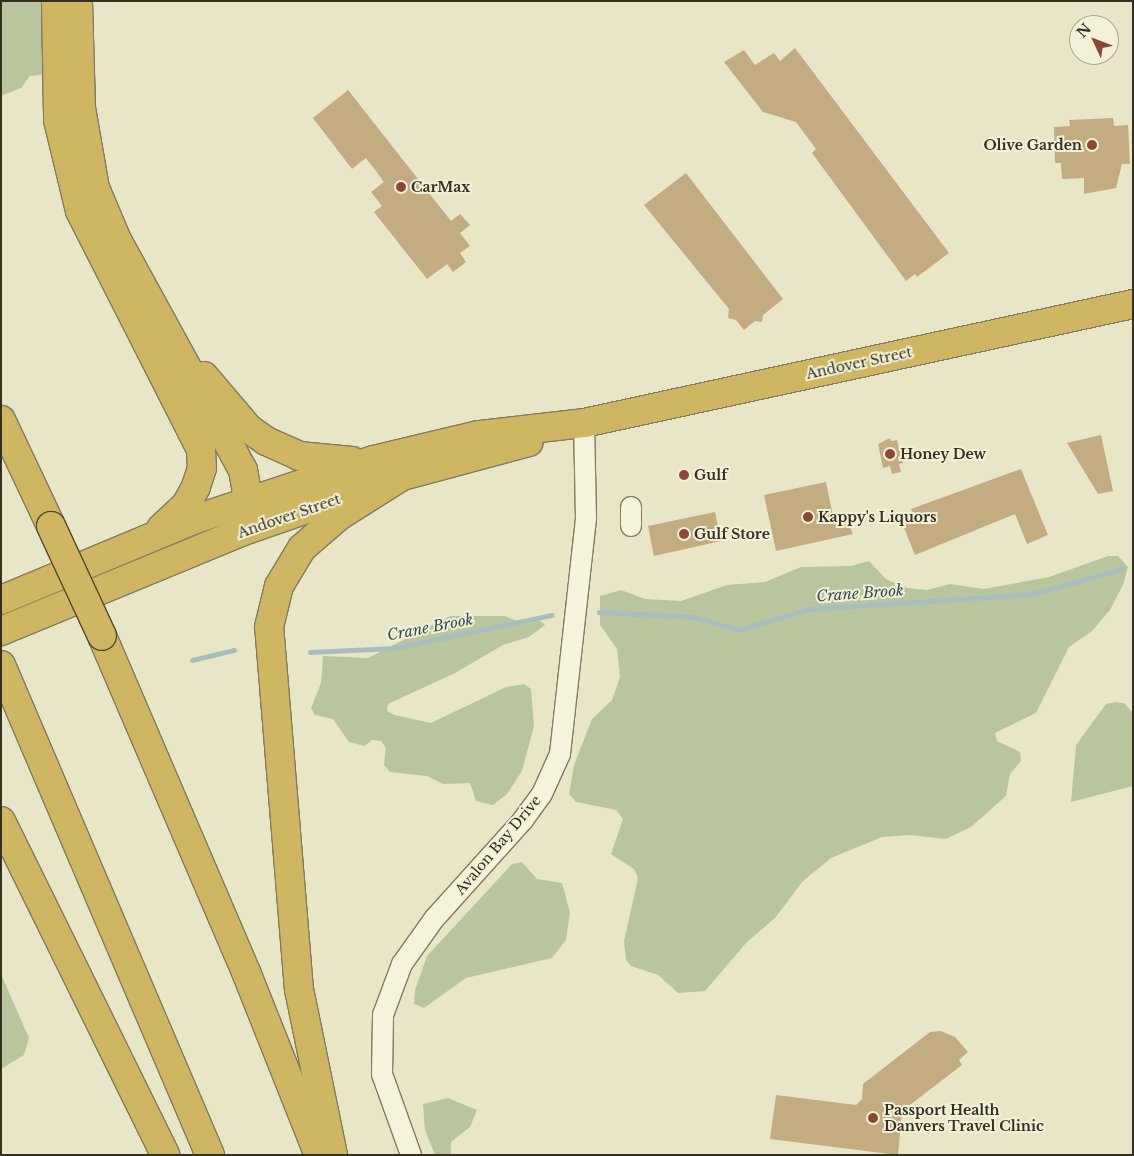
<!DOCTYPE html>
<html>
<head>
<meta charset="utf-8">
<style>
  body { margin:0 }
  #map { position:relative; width:1134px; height:1156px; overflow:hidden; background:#e9e6c8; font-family:"Libre Baskerville",serif }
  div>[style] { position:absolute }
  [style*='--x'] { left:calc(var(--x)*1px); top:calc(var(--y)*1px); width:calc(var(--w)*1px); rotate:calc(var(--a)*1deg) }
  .green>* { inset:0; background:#b9c69d }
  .stream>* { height:4.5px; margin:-2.25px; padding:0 2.25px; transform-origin:2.25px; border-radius:2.25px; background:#a8bebc }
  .building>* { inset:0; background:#c3ab82 }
  .roads { filter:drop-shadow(1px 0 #837a5f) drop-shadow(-1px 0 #837a5f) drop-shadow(0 1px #837a5f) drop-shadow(0 -1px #837a5f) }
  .minor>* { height:20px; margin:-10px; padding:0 10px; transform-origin:10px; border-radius:10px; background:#f5f3da }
  .highway>* { height:28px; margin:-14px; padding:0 14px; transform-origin:14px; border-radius:14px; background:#cfb662 }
  .bridges { filter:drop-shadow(1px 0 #524832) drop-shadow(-1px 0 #524832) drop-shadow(0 1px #524832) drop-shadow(0 -1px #524832) }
  .highway-bridge>* { height:28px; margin:-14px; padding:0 14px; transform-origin:14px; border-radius:14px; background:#cfb662 }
  .dots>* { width:14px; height:14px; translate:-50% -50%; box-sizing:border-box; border:2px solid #f2f0d6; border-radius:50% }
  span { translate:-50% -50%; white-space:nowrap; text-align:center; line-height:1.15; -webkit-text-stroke:4px #f2f0d6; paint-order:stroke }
  .poi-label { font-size:14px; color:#352f21; font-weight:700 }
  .right { translate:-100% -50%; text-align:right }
  .left { translate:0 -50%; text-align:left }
  .street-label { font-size:14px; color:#352f21 }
  .water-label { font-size:15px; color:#324f53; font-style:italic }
  .frame { position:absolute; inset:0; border:2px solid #352f21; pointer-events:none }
  .north { position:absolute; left:1069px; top:15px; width:50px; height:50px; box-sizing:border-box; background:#f2f0d6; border:1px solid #a6a38e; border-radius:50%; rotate:313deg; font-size:14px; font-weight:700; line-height:20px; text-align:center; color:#352f21 }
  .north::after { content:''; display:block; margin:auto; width:18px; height:22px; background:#8c4735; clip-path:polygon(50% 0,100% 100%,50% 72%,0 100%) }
</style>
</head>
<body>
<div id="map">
  <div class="green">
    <div style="clip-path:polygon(1px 1px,45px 1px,43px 47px,48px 51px,46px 74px,30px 76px,21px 88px,1px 96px)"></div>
    <div style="clip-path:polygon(1108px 556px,1118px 556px,1128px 567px,1123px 585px,1110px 610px,1092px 631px,1069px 647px,1036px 713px,995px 733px,997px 741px,1020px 752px,1021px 761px,1010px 774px,1006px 796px,971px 827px,946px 839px,910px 835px,882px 837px,831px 858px,803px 881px,775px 918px,747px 942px,705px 991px,678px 993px,658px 975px,631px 966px,626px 960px,624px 941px,638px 878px,634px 869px,611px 854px,623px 819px,616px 810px,576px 802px,569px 794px,574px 765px,592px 719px,612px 700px,620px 677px,617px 649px,600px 625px,600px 596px,621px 590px,645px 599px,681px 601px,727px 585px,765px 582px,801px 567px,851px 566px,869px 561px,886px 579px,907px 588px,927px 590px,950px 584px,984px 589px,1049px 577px)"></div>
    <div style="clip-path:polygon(450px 616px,504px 616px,521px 622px,539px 620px,545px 625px,529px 637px,503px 645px,455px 673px,388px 704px,387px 711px,395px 715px,431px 723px,506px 687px,524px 684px,531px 689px,534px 726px,522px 771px,507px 794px,493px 805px,476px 801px,470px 783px,443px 784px,427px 776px,390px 772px,384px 765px,386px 748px,381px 741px,372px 740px,365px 746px,349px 742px,333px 719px,315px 715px,311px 708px,321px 683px,323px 656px,368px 658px)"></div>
    <div style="clip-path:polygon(1115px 702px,1124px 703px,1133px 713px,1133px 786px,1071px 802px,1076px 745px,1106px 704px)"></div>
    <div style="clip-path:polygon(522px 862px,537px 879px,562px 883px,570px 912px,566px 940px,552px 958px,466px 978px,424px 1008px,414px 1004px,415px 990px,427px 956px,512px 864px)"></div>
    <div style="clip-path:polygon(1px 974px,29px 1038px,24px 1055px,1px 1069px)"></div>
    <div style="clip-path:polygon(448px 1098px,477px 1110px,470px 1127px,451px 1142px,451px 1155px,435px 1155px,425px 1130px,423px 1104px)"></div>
  </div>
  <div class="stream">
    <div style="--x:599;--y:612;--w:96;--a:3"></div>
    <div style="--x:695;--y:617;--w:46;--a:16.5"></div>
    <div style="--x:739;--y:630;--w:73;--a:-16.7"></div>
    <div style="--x:809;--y:609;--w:224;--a:-3.8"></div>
    <div style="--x:1032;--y:594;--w:94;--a:-15.4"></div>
    <div style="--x:310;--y:652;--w:85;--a:-2.7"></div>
    <div style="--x:395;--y:648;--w:160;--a:-11.9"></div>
    <div style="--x:192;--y:660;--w:43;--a:-13.4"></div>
  </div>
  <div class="building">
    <div style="clip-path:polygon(795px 48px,949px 253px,917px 277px,915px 274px,906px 281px,812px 153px,816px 149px,796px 122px,763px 112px,724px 62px,744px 50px,755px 65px,774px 53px,780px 61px)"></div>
    <div style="clip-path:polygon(348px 90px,451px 221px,460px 214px,470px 225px,460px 233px,470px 246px,460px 253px,466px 262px,453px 272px,447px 264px,427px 279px,374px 212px,382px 206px,371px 192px,384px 182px,366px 158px,352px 169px,313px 118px)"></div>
    <div style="clip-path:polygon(1113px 118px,1114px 126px,1128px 125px,1130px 164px,1122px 164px,1116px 188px,1084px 194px,1084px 178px,1062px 179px,1061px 163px,1055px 163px,1054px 127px,1070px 126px,1069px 120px)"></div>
    <div style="clip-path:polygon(686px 173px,783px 299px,763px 315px,762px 322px,755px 321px,744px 330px,736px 320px,728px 318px,729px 309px,644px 205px)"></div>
    <div style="clip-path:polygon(1101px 435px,1113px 491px,1098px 494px,1067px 443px)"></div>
    <div style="clip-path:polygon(890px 438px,891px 441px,897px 440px,903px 463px,899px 464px,901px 472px,892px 474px,890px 466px,883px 468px,878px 444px)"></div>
    <div style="clip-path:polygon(1021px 469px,1048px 535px,1027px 544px,1015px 514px,915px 555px,900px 518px,913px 513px,911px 509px)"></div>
    <div style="clip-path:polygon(826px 482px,833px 516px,844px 513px,853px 534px,776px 551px,764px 495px)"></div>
    <div style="clip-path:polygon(715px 512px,721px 541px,654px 556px,648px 526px)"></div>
    <div style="clip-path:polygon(941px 1031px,955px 1037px,968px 1052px,959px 1060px,962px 1065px,902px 1111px,898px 1155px,770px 1139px,776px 1095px,856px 1105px,862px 1099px,863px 1084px,930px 1032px)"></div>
  </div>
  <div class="roads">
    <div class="minor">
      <div style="--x:631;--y:507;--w:19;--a:90"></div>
      <div style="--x:411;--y:1155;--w:86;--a:-109.7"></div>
      <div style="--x:382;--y:1074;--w:59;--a:-89"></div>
      <div style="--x:383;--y:1015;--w:54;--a:-69.6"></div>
      <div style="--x:402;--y:964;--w:55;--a:-54.6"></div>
      <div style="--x:434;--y:919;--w:133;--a:-48"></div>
      <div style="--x:523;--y:820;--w:32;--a:-54"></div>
      <div style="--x:542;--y:794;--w:44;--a:-65.8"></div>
      <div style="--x:560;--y:754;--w:237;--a:-83.7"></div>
      <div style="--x:586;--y:518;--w:95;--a:-91.2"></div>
    </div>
    <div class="highway">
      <div style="--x:56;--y:1;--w:119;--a:89"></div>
      <div style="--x:58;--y:120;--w:94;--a:76.4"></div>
      <div style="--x:80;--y:211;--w:267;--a:63.1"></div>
      <div style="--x:201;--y:449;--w:19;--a:87"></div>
      <div style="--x:202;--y:468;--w:20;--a:108"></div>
      <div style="--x:196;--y:487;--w:21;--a:119"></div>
      <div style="--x:186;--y:505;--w:34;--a:137"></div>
      <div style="--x:78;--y:1;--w:107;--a:88.4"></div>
      <div style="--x:81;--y:108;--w:81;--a:80.1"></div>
      <div style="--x:95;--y:188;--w:56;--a:67.1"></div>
      <div style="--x:117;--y:240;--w:262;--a:61.3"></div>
      <div style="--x:243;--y:470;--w:23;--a:80"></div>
      <div style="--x:247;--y:493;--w:25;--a:113"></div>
      <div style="--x:204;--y:376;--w:70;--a:49.7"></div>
      <div style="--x:249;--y:429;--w:21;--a:35"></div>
      <div style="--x:266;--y:441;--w:36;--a:24"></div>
      <div style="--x:299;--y:456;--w:53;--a:5.4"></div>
      <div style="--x:1;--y:420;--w:117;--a:64.7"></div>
      <div style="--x:1;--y:600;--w:211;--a:-22.6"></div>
      <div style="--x:196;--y:519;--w:187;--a:-18.4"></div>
      <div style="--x:373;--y:460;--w:109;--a:-13.3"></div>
      <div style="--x:479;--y:435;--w:106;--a:-6.5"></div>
      <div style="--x:584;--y:423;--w:562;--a:-12.23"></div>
      <div style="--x:1;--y:631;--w:260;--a:-22.4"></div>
      <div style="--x:241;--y:532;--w:170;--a:-19.2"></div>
      <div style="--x:402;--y:476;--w:131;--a:-15"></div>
      <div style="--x:102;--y:636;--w:366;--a:66.8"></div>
      <div style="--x:246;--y:972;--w:197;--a:68.3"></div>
      <div style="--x:1;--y:665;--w:533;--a:66.9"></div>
      <div style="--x:1;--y:821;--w:372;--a:63.8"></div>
      <div style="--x:333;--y:1155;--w:168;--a:-101.6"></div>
      <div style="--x:299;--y:990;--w:364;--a:-94.7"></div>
      <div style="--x:269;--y:627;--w:42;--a:-76.3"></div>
      <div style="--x:279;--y:586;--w:44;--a:-58.8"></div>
      <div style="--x:302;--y:548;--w:49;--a:-40.9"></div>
      <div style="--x:339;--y:516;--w:75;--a:-32.4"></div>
    </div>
  </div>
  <div class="bridges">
    <div class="highway-bridge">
      <div style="--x:51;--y:526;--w:121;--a:65.1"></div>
    </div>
  </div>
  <div class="dots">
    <div style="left:1092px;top:145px;background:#8c4735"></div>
    <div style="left:401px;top:187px;background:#8c4735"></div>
    <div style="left:890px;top:454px;background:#8c4735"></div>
    <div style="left:684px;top:475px;background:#8c4735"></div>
    <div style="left:808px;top:517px;background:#8c4735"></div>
    <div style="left:684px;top:534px;background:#8c4735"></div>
    <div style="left:873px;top:1118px;background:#8c4735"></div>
  </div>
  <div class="poi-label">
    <span class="right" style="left:1082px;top:145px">Olive Garden</span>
    <span class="left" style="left:411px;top:187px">CarMax</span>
    <span class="left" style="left:900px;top:454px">Honey Dew</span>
    <span class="left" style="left:694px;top:475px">Gulf</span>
    <span class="left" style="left:818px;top:517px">Kappy's Liquors</span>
    <span class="left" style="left:694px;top:534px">Gulf Store</span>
    <span class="left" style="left:884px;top:1118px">Passport Health<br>Danvers Travel Clinic</span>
  </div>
  <div class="street-label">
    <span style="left:859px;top:363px;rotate:-12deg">Andover Street</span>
    <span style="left:289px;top:516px;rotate:-19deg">Andover Street</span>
    <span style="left:498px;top:845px;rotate:-50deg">Avalon Bay Drive</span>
  </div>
  <div class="water-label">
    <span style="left:860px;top:593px;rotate:-4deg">Crane Brook</span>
    <span style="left:430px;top:627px;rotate:-11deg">Crane Brook</span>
  </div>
  <div class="frame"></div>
  <div class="north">N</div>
</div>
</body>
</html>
